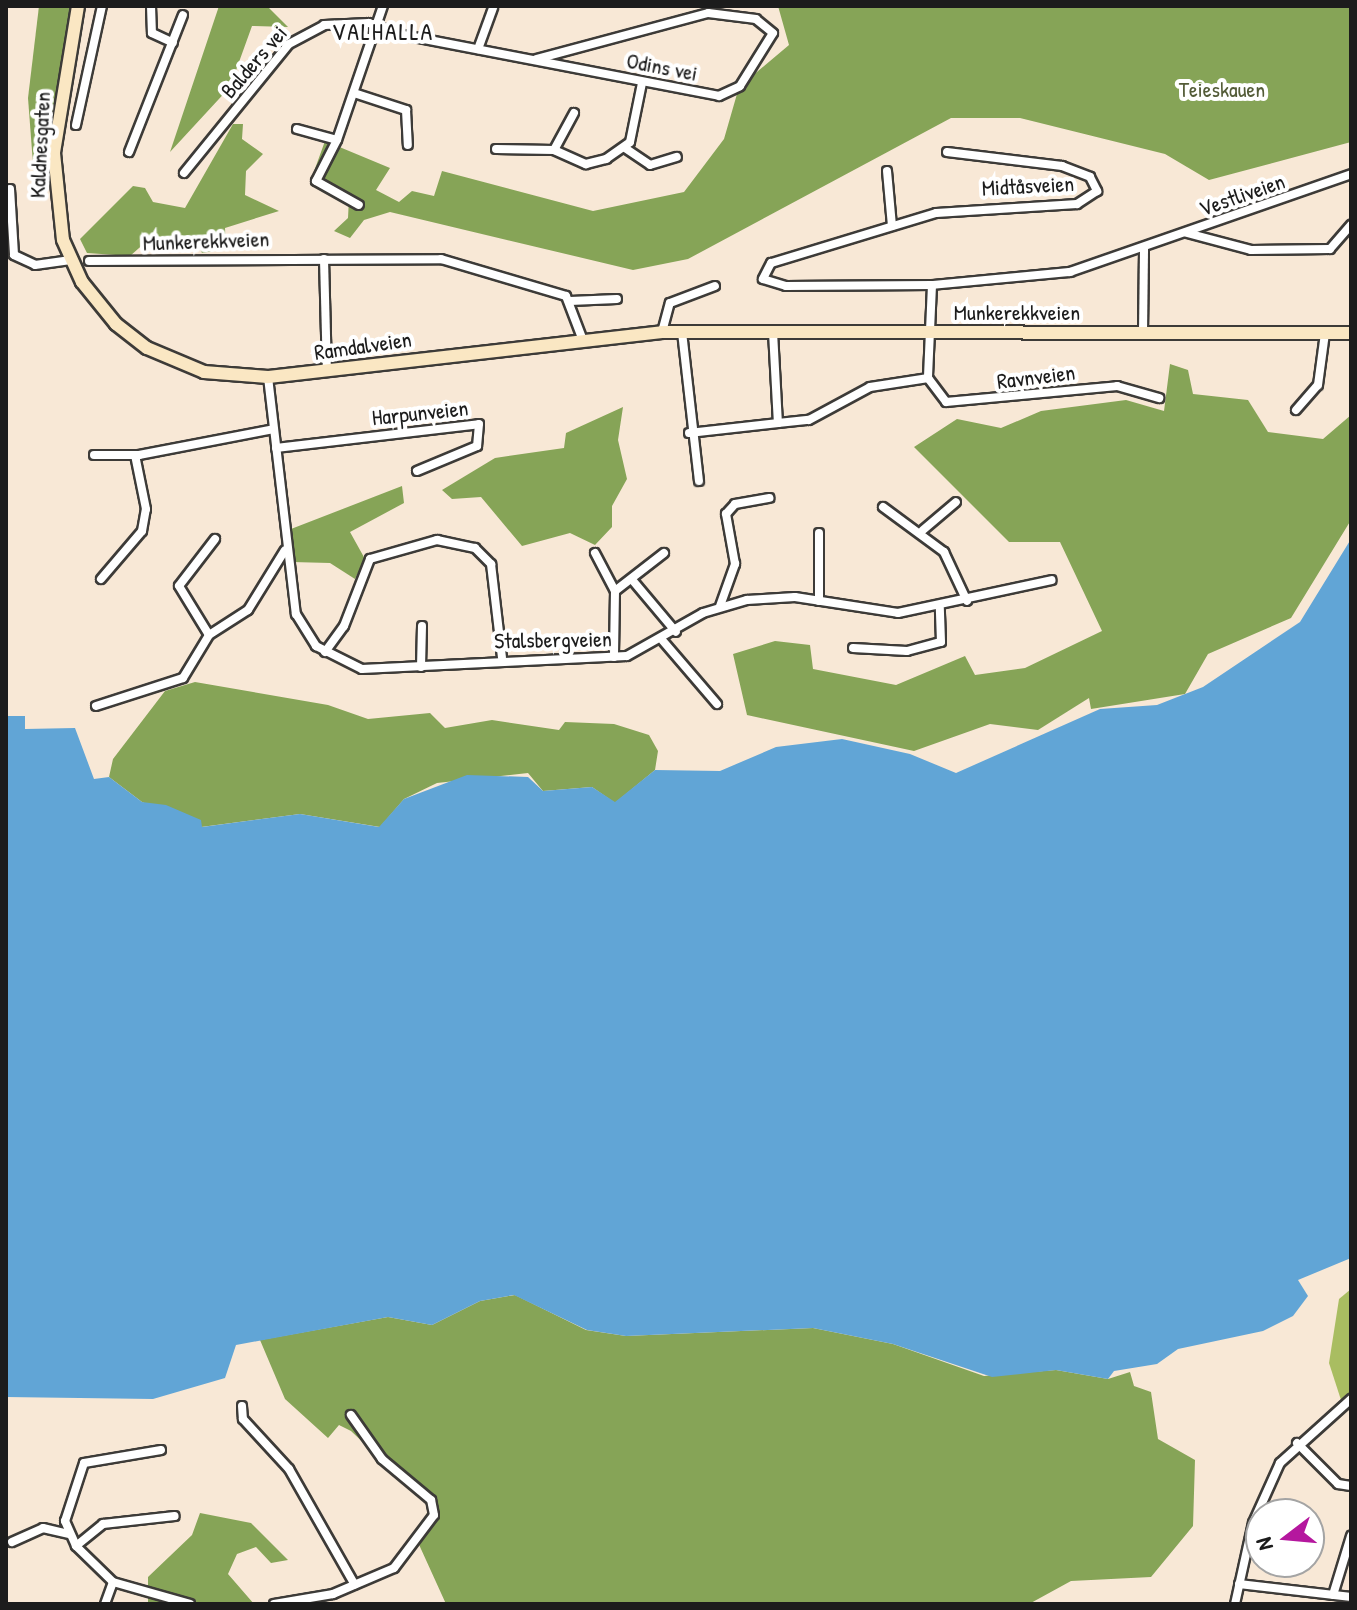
<!DOCTYPE html>
<html>
<head>
<meta charset="utf-8">
<style>
  body { margin:0 }
  #map { position:relative; width:1357px; height:1610px; overflow:hidden; background:#f8e8d6; font-family:"Patrick Hand",sans-serif }
  div>[style] { position:absolute }
  [style*='--x'] { left:calc(var(--x)*1px); top:calc(var(--y)*1px); width:calc(var(--w)*1px); rotate:calc(var(--a)*1deg) }
  .green>* { inset:0; background:#a9bd61 }
  .forest>* { inset:0; background:#86a457 }
  .water>* { inset:0; background:#61a5d6 }
  .roads { filter:drop-shadow(2px 0 #3d3b38) drop-shadow(-2px 0 #3d3b38) drop-shadow(0 2px #3d3b38) drop-shadow(0 -2px #3d3b38) }
  .minor>* { height:8px; margin:-4px; padding:0 4px; transform-origin:4px; border-radius:4px; background:#fff }
  .secondary>* { height:12px; margin:-6px; padding:0 6px; transform-origin:6px; border-radius:6px; background:#fae7c3 }
  span { translate:-50% -50%; white-space:nowrap; text-align:center; line-height:1.15; -webkit-text-stroke:8px #fff; paint-order:stroke }
  .street-label { font-size:22px; color:#1c1c1c }
  .park-label { font-size:22px; color:#545c38 }
  .neighbourhood-label { font-size:24px; color:#1c1c1c; letter-spacing:2px }
  .frame { position:absolute; inset:0; border:8px solid #1c1c1c; pointer-events:none }
  .north { position:absolute; left:1245px; top:1498px; width:80px; height:80px; box-sizing:border-box; background:#fff; border:2px solid #a4a4a4; border-radius:50%; rotate:254deg; font-size:22px; font-weight:700; line-height:32px; text-align:center; color:#1c1c1c }
  .north::after { content:''; display:block; margin:auto; width:28px; height:36px; background:#b5179e; clip-path:polygon(50% 0,100% 100%,50% 72%,0 100%) }
</style>
</head>
<body>
<div id="map">
  <div class="green">
    <div style="clip-path:polygon(1351px 1289px,1351px 1396px,1341px 1400px,1329px 1363px,1339px 1299px)"></div>
  </div>
  <div class="forest">
    <div style="clip-path:polygon(39px 6px,71px 6px,45px 180px,34px 177px,28px 98px)"></div>
    <div style="clip-path:polygon(219px 6px,267px 6px,288px 27px,252px 26px,230px 87px,170px 152px)"></div>
    <div style="clip-path:polygon(778px 6px,1351px 6px,1351px 142px,1209px 180px,1165px 154px,1020px 118px,951px 118px,688px 259px,633px 270px,390px 212px,364px 220px,350px 238px,334px 231px,348px 218px,349px 198px,312px 177px,325px 141px,390px 168px,376px 190px,399px 202px,412px 191px,434px 196px,442px 171px,593px 211px,684px 192px,724px 139px,739px 87px,789px 45px)"></div>
    <div style="clip-path:polygon(233px 124px,243px 124px,242px 139px,263px 154px,246px 171px,245px 195px,279px 211px,225px 228px,226px 249px,202px 253px,195px 238px,185px 237px,171px 246px,147px 241px,130px 256px,87px 253px,80px 239px,133px 186px,145px 188px,153px 202px,185px 208px)"></div>
    <div style="clip-path:polygon(1170px 364px,1188px 370px,1193px 394px,1248px 400px,1268px 432px,1323px 439px,1351px 415px,1351px 520px,1291px 618px,1208px 654px,1185px 694px,1091px 709px,1089px 698px,1038px 730px,990px 724px,914px 751px,747px 715px,733px 654px,775px 641px,810px 645px,813px 669px,896px 685px,965px 656px,975px 675px,1025px 668px,1102px 631px,1060px 542px,1009px 542px,914px 447px,957px 419px,1001px 428px,1041px 411px,1126px 400px,1164px 411px)"></div>
    <div style="clip-path:polygon(623px 407px,618px 440px,627px 479px,612px 506px,612px 527px,595px 545px,570px 533px,522px 546px,481px 497px,452px 499px,442px 490px,495px 458px,564px 448px,566px 433px)"></div>
    <div style="clip-path:polygon(402px 486px,404px 503px,350px 532px,365px 559px,355px 579px,330px 563px,292px 562px,291px 529px)"></div>
    <div style="clip-path:polygon(195px 682px,328px 705px,368px 719px,430px 713px,445px 728px,492px 720px,559px 730px,565px 722px,614px 724px,649px 735px,658px 751px,655px 770px,615px 803px,592px 787px,543px 791px,528px 773px,437px 783px,404px 799px,380px 827px,300px 814px,201px 827px,142px 802px,109px 777px,113px 759px,165px 691px)"></div>
    <div style="clip-path:polygon(515px 1295px,586px 1330px,626px 1336px,813px 1328px,893px 1344px,984px 1376px,1056px 1370px,1108px 1379px,1130px 1372px,1134px 1386px,1151px 1392px,1158px 1439px,1195px 1460px,1193px 1526px,1151px 1577px,1071px 1581px,1029px 1604px,446px 1604px,416px 1538px,430px 1506px,351px 1431px,339px 1425px,328px 1438px,285px 1399px,260px 1340px,388px 1317px,432px 1325px,480px 1301px)"></div>
    <div style="clip-path:polygon(200px 1513px,251px 1523px,288px 1560px,271px 1563px,256px 1547px,237px 1554px,228px 1574px,254px 1604px,148px 1604px,148px 1577px,192px 1535px)"></div>
  </div>
  <div class="water">
    <div style="clip-path:polygon(1351px 539px,1351px 1258px,1298px 1280px,1308px 1296px,1293px 1316px,1263px 1331px,1178px 1349px,1157px 1364px,1114px 1371px,1108px 1379px,1056px 1370px,992px 1377px,893px 1344px,813px 1328px,626px 1336px,587px 1330px,514px 1295px,480px 1301px,432px 1325px,388px 1317px,236px 1345px,225px 1378px,153px 1399px,6px 1397px,6px 716px,25px 716px,25px 729px,75px 728px,94px 779px,109px 777px,142px 802px,166px 805px,201px 820px,202px 827px,300px 814px,379px 827px,404px 799px,467px 775px,528px 777px,543px 791px,592px 787px,615px 802px,655px 770px,720px 771px,776px 747px,842px 739px,910px 754px,956px 773px,1100px 709px,1157px 705px,1203px 687px,1300px 622px)"></div>
  </div>
  <div class="roads">
    <div class="minor">
      <div style="--x:151;--y:6;--w:27;--a:88"></div>
      <div style="--x:152;--y:33;--w:23;--a:25"></div>
      <div style="--x:478;--y:49;--w:44;--a:-69.9"></div>
      <div style="--x:354;--y:93;--w:55;--a:18.1"></div>
      <div style="--x:406;--y:110;--w:35;--a:87"></div>
      <div style="--x:76;--y:125;--w:122;--a:-77.7"></div>
      <div style="--x:297;--y:129;--w:41;--a:15.4"></div>
      <div style="--x:337;--y:140;--w:142;--a:-71.1"></div>
      <div style="--x:337;--y:140;--w:46;--a:117.1"></div>
      <div style="--x:316;--y:181;--w:49;--a:29.2"></div>
      <div style="--x:625;--y:148;--w:30;--a:34"></div>
      <div style="--x:650;--y:165;--w:28;--a:-17"></div>
      <div style="--x:496;--y:149;--w:58;--a:1"></div>
      <div style="--x:554;--y:150;--w:35;--a:24"></div>
      <div style="--x:586;--y:164;--w:21;--a:-14"></div>
      <div style="--x:606;--y:159;--w:29;--a:-35"></div>
      <div style="--x:630;--y:142;--w:60;--a:-78.5"></div>
      <div style="--x:554;--y:150;--w:42;--a:-61.6"></div>
      <div style="--x:129;--y:152;--w:147;--a:-68.5"></div>
      <div style="--x:947;--y:152;--w:116;--a:6.9"></div>
      <div style="--x:1062;--y:166;--w:30;--a:21"></div>
      <div style="--x:1090;--y:177;--w:16;--a:63"></div>
      <div style="--x:1097;--y:191;--w:24;--a:147"></div>
      <div style="--x:1077;--y:204;--w:141;--a:176.3"></div>
      <div style="--x:936;--y:213;--w:172;--a:163.1"></div>
      <div style="--x:771;--y:263;--w:18;--a:117"></div>
      <div style="--x:763;--y:279;--w:24;--a:17"></div>
      <div style="--x:786;--y:286;--w:146;--a:-0.4"></div>
      <div style="--x:932;--y:285;--w:93;--a:92.5"></div>
      <div style="--x:928;--y:378;--w:30;--a:53"></div>
      <div style="--x:946;--y:402;--w:172;--a:-5.3"></div>
      <div style="--x:1117;--y:386;--w:44;--a:15.9"></div>
      <div style="--x:887;--y:171;--w:55;--a:84.8"></div>
      <div style="--x:184;--y:173;--w:166;--a:-50.9"></div>
      <div style="--x:289;--y:44;--w:40;--a:-28"></div>
      <div style="--x:324;--y:25;--w:45;--a:-2.5"></div>
      <div style="--x:369;--y:23;--w:31;--a:21"></div>
      <div style="--x:398;--y:34;--w:327;--a:10.9"></div>
      <div style="--x:719;--y:96;--w:23;--a:-25"></div>
      <div style="--x:740;--y:86;--w:62;--a:-58.1"></div>
      <div style="--x:773;--y:33;--w:22;--a:-141"></div>
      <div style="--x:756;--y:19;--w:48;--a:-172.9"></div>
      <div style="--x:708;--y:13;--w:178;--a:165"></div>
      <div style="--x:10;--y:189;--w:66;--a:86.5"></div>
      <div style="--x:14;--y:255;--w:23;--a:25"></div>
      <div style="--x:35;--y:265;--w:36;--a:-8"></div>
      <div style="--x:1187;--y:233;--w:66;--a:14.9"></div>
      <div style="--x:1251;--y:250;--w:79;--a:-0.7"></div>
      <div style="--x:1330;--y:249;--w:32;--a:-49"></div>
      <div style="--x:324;--y:259;--w:112;--a:88.5"></div>
      <div style="--x:89;--y:261;--w:352;--a:-0.3"></div>
      <div style="--x:441;--y:259;--w:130;--a:16.5"></div>
      <div style="--x:566;--y:296;--w:45;--a:69.1"></div>
      <div style="--x:932;--y:285;--w:139;--a:-5.4"></div>
      <div style="--x:1070;--y:272;--w:298;--a:-19.2"></div>
      <div style="--x:570;--y:301;--w:47;--a:-2.4"></div>
      <div style="--x:662;--y:332;--w:30;--a:-75"></div>
      <div style="--x:670;--y:303;--w:48;--a:-20.7"></div>
      <div style="--x:682;--y:332;--w:150;--a:83.5"></div>
      <div style="--x:773;--y:332;--w:91;--a:86.9"></div>
      <div style="--x:778;--y:423;--w:31;--a:-6"></div>
      <div style="--x:809;--y:420;--w:69;--a:-28.4"></div>
      <div style="--x:870;--y:387;--w:59;--a:-8.8"></div>
      <div style="--x:1143;--y:333;--w:85;--a:-89.3"></div>
      <div style="--x:268;--y:377;--w:239;--a:83.3"></div>
      <div style="--x:296;--y:614;--w:38;--a:58"></div>
      <div style="--x:316;--y:646;--w:51;--a:26.6"></div>
      <div style="--x:362;--y:669;--w:265;--a:-2.8"></div>
      <div style="--x:627;--y:656;--w:87;--a:-29.5"></div>
      <div style="--x:703;--y:613;--w:46;--a:-16.5"></div>
      <div style="--x:747;--y:600;--w:48;--a:-3.6"></div>
      <div style="--x:795;--y:597;--w:104;--a:8.8"></div>
      <div style="--x:898;--y:613;--w:157;--a:-12.1"></div>
      <div style="--x:1296;--y:410;--w:33;--a:-49"></div>
      <div style="--x:1318;--y:385;--w:52;--a:-82.3"></div>
      <div style="--x:689;--y:433;--w:90;--a:-6.4"></div>
      <div style="--x:276;--y:448;--w:204;--a:-6.7"></div>
      <div style="--x:479;--y:424;--w:22;--a:95"></div>
      <div style="--x:477;--y:446;--w:65;--a:157.4"></div>
      <div style="--x:94;--y:455;--w:45;--a:0"></div>
      <div style="--x:139;--y:455;--w:137;--a:-10.9"></div>
      <div style="--x:883;--y:507;--w:76;--a:36.4"></div>
      <div style="--x:944;--y:552;--w:54;--a:64.9"></div>
      <div style="--x:923;--y:530;--w:43;--a:-40.3"></div>
      <div style="--x:215;--y:539;--w:59;--a:127.5"></div>
      <div style="--x:179;--y:586;--w:57;--a:58.5"></div>
      <div style="--x:209;--y:635;--w:46;--a:-32.7"></div>
      <div style="--x:248;--y:610;--w:70;--a:-58.3"></div>
      <div style="--x:595;--y:553;--w:43;--a:62.2"></div>
      <div style="--x:615;--y:591;--w:66;--a:90.9"></div>
      <div style="--x:101;--y:579;--w:63;--a:-49.5"></div>
      <div style="--x:142;--y:531;--w:22;--a:-80"></div>
      <div style="--x:146;--y:509;--w:55;--a:-101.5"></div>
      <div style="--x:634;--y:582;--w:65;--a:50"></div>
      <div style="--x:615;--y:591;--w:62;--a:-37.8"></div>
      <div style="--x:819;--y:601;--w:68;--a:-90"></div>
      <div style="--x:720;--y:606;--w:45;--a:-70.3"></div>
      <div style="--x:735;--y:564;--w:51;--a:-100.2"></div>
      <div style="--x:726;--y:514;--w:13;--a:-48"></div>
      <div style="--x:735;--y:504;--w:35;--a:-10"></div>
      <div style="--x:663;--y:641;--w:83;--a:49.4"></div>
      <div style="--x:853;--y:648;--w:54;--a:3.2"></div>
      <div style="--x:907;--y:651;--w:35;--a:-15"></div>
      <div style="--x:941;--y:642;--w:34;--a:-92"></div>
      <div style="--x:325;--y:652;--w:32;--a:-54"></div>
      <div style="--x:344;--y:626;--w:72;--a:-68.8"></div>
      <div style="--x:370;--y:559;--w:70;--a:-15.8"></div>
      <div style="--x:437;--y:540;--w:39;--a:12"></div>
      <div style="--x:475;--y:548;--w:23;--a:45"></div>
      <div style="--x:491;--y:564;--w:94;--a:83.3"></div>
      <div style="--x:421;--y:667;--w:41;--a:-88.6"></div>
      <div style="--x:96;--y:706;--w:91;--a:-17.8"></div>
      <div style="--x:183;--y:678;--w:50;--a:-58.8"></div>
      <div style="--x:242;--y:1406;--w:13;--a:86"></div>
      <div style="--x:243;--y:1419;--w:68;--a:47.4"></div>
      <div style="--x:289;--y:1469;--w:133;--a:60.4"></div>
      <div style="--x:1297;--y:1443;--w:58;--a:45"></div>
      <div style="--x:1338;--y:1484;--w:13;--a:9"></div>
      <div style="--x:161;--y:1450;--w:78;--a:170.4"></div>
      <div style="--x:84;--y:1463;--w:61;--a:108.1"></div>
      <div style="--x:65;--y:1521;--w:27;--a:66"></div>
      <div style="--x:76;--y:1546;--w:52;--a:44.2"></div>
      <div style="--x:113;--y:1582;--w:80;--a:15.9"></div>
      <div style="--x:12;--y:1542;--w:34;--a:-24"></div>
      <div style="--x:43;--y:1528;--w:27;--a:13"></div>
      <div style="--x:76;--y:1546;--w:35;--a:-39"></div>
      <div style="--x:103;--y:1524;--w:72;--a:-6.3"></div>
      <div style="--x:1239;--y:1584;--w:113;--a:6.6"></div>
      <div style="--x:1333;--y:1595;--w:62;--a:-73"></div>
      <div style="--x:105;--y:1604;--w:23;--a:-70"></div>
      <div style="--x:274;--y:1604;--w:60;--a:-9.6"></div>
      <div style="--x:333;--y:1594;--w:66;--a:-23.1"></div>
      <div style="--x:394;--y:1568;--w:66;--a:-53"></div>
      <div style="--x:434;--y:1515;--w:15;--a:-101"></div>
      <div style="--x:431;--y:1500;--w:64;--a:-140.1"></div>
      <div style="--x:382;--y:1459;--w:54;--a:-125.2"></div>
      <div style="--x:1235;--y:1604;--w:83;--a:-77.5"></div>
      <div style="--x:1253;--y:1523;--w:66;--a:-65.8"></div>
      <div style="--x:1280;--y:1463;--w:96;--a:-42"></div>
    </div>
    <div class="secondary">
      <div style="--x:78;--y:6;--w:149;--a:99.3"></div>
      <div style="--x:54;--y:153;--w:87;--a:84.1"></div>
      <div style="--x:63;--y:240;--w:46;--a:65.7"></div>
      <div style="--x:82;--y:282;--w:54;--a:51"></div>
      <div style="--x:116;--y:324;--w:39;--a:38"></div>
      <div style="--x:147;--y:348;--w:62;--a:22.8"></div>
      <div style="--x:204;--y:372;--w:64;--a:4.5"></div>
      <div style="--x:268;--y:377;--w:397;--a:-6.5"></div>
      <div style="--x:662;--y:332;--w:689;--a:0.08"></div>
    </div>
  </div>
  <div class="street-label">
    <span style="left:254px;top:62px;rotate:-49deg">Balders vei</span>
    <span style="left:662px;top:67px;rotate:11deg">Odins vei</span>
    <span style="left:40px;top:145px;rotate:-87deg">Kaldnesgaten</span>
    <span style="left:1028px;top:186px;rotate:-3deg">Midtåsveien</span>
    <span style="left:1242px;top:195px;rotate:-19deg">Vestliveien</span>
    <span style="left:206px;top:241px;rotate:-2deg">Munkerekkveien</span>
    <span style="left:1017px;top:313px">Munkerekkveien</span>
    <span style="left:363px;top:346px;rotate:-8deg">Ramdalveien</span>
    <span style="left:1036px;top:377px;rotate:-7deg">Ravnveien</span>
    <span style="left:420px;top:413px;rotate:-6deg">Harpunveien</span>
    <span style="left:553px;top:640px;rotate:-1deg">Stalsbergveien</span>
  </div>
  <div class="park-label">
    <span style="left:1222px;top:90px">Teieskauen</span>
  </div>
  <div class="neighbourhood-label">
    <span style="left:383px;top:32px">VALHALLA</span>
  </div>
  <div class="frame"></div>
  <div class="north">N</div>
</div>
</body>
</html>
